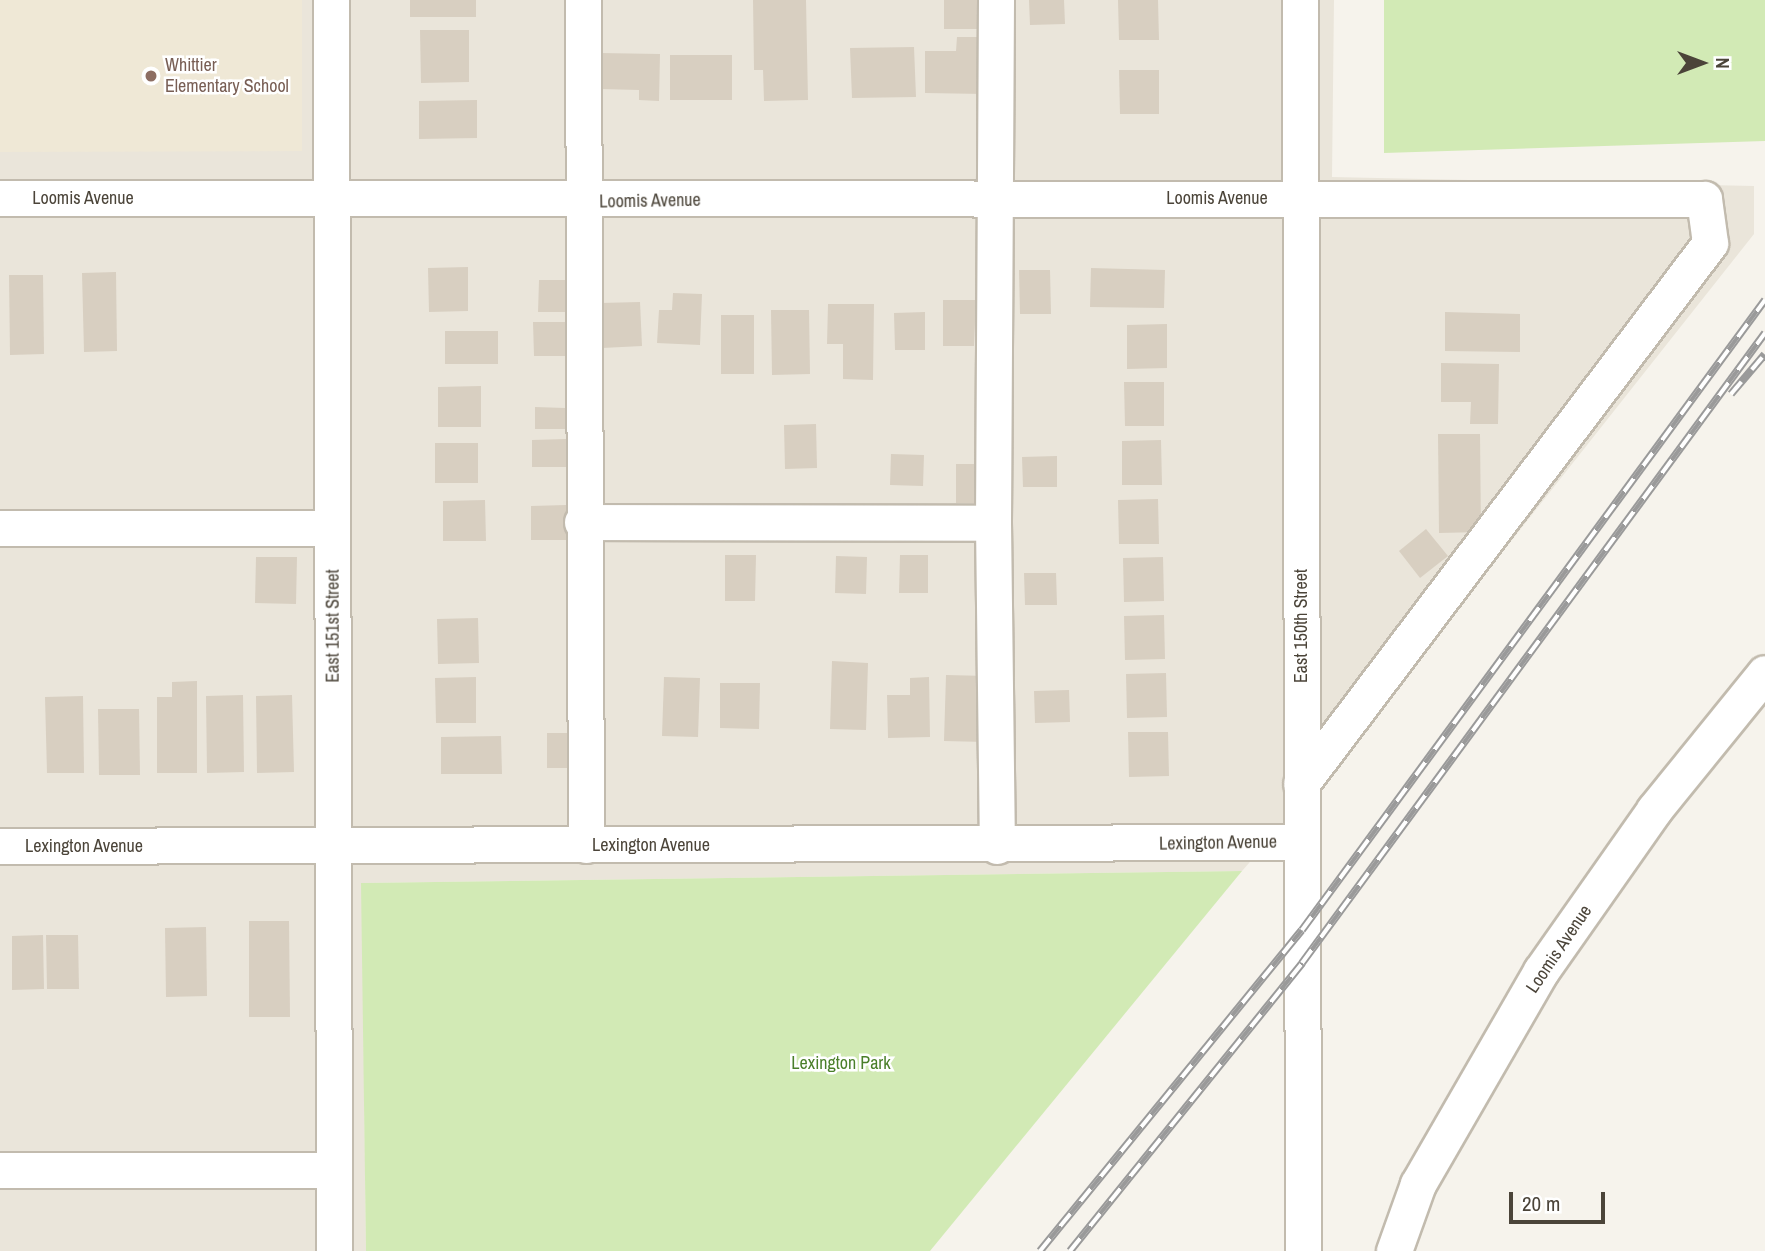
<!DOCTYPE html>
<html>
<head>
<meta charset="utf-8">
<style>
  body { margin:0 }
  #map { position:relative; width:1765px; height:1251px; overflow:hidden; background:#f6f3ec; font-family:"Archivo Narrow",sans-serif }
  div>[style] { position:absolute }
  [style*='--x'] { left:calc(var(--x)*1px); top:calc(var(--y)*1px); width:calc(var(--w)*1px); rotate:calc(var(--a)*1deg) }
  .residential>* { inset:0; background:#eae5da }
  .education>* { inset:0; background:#efe8d6 }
  .green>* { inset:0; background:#d2eab5 }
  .building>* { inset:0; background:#d8cfc1 }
  .roads { filter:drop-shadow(2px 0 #c2bbae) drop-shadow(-2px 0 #c2bbae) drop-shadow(0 2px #c2bbae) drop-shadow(0 -2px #c2bbae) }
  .minor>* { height:35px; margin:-17.5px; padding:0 17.5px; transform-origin:17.5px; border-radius:17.5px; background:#fff }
  .rail>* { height:8px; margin-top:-4px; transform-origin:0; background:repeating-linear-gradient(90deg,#fff 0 16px,#9a9a9a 0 32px); box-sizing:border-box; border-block:2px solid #9a9a9a }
  .dots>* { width:19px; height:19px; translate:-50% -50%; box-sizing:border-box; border:4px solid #fff; border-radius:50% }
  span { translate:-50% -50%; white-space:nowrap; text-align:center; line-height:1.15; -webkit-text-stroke:5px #fff; paint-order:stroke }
  .education-label { font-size:18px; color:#785e54 }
  .left { translate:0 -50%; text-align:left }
  .street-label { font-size:18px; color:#4b4439 }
  .park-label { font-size:18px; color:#4a7f2a }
  .north { position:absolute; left:1667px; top:28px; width:70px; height:70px; -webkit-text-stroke:5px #fff; paint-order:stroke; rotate:90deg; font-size:19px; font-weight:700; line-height:28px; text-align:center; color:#4b4439 }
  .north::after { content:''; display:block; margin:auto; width:24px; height:32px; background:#4b4439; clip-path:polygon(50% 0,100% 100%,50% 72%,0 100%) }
  .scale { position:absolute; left:1509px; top:1192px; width:96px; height:32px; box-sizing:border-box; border:4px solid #4b4439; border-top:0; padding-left:9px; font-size:21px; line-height:24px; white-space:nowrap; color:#4b4439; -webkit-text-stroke:5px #fff; paint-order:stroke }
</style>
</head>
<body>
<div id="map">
  <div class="residential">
    <div style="clip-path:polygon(0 0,1334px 0,1332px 177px,1754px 186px,1754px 234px,1326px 775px,1242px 871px,362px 883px,366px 1251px,0 1251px)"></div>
  </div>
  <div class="education">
    <div style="clip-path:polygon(0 0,302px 0,302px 151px,0 152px)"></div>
  </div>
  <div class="green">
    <div style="clip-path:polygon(1384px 0,1765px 0,1765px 141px,1384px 153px)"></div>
    <div style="clip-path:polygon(1242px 871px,930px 1251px,366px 1251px,361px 883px)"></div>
  </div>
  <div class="building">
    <div style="clip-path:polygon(410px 0,476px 0,476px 17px,410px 17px)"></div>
    <div style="clip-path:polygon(753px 0,806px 0,808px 100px,764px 101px,763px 70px,754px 70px)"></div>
    <div style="clip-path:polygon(944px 0,978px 0,978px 29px,944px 29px)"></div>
    <div style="clip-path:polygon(1029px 0,1064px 0,1065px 24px,1030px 25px)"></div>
    <div style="clip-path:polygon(1118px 0,1158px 0,1159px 40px,1119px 40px)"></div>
    <div style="clip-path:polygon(420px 30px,469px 30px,469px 82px,421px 83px)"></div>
    <div style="clip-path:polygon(957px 37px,985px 37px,984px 94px,925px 93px,925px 51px,956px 51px)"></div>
    <div style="clip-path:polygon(914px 47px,916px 97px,852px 98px,850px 48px)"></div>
    <div style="clip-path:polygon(600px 53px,660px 54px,659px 101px,639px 100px,639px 90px,600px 89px)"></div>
    <div style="clip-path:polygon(670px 55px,732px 55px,732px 100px,670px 100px)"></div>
    <div style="clip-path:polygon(1119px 70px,1159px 70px,1159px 114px,1120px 114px)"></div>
    <div style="clip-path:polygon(477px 100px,477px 138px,419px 139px,419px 101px)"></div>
    <div style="clip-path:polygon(468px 267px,468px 311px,429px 312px,428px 268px)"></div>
    <div style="clip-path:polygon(1091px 268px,1165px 270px,1164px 308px,1090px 307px)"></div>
    <div style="clip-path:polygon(1019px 270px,1050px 270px,1051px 314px,1020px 314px)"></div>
    <div style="clip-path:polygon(116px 272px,117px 351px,84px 352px,82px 273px)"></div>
    <div style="clip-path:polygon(9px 275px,43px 275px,44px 354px,10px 355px)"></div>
    <div style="clip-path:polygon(539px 280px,568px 280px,568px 312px,538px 312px)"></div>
    <div style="clip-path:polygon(673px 293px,702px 294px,700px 345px,657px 343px,659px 310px,672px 310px)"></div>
    <div style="clip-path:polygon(943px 300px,976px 300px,974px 346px,943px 346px)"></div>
    <div style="clip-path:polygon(640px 302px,642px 346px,602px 348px,600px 303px)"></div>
    <div style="clip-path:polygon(828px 304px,874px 304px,873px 380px,843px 379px,843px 344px,827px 344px)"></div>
    <div style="clip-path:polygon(771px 310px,809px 310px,810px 374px,772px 375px)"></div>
    <div style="clip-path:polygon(925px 312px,925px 350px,895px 350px,894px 313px)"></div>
    <div style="clip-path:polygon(1445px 312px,1520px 314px,1520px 352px,1445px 351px)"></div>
    <div style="clip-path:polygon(721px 315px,754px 315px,754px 374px,721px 374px)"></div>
    <div style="clip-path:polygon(533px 322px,567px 322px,567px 356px,534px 356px)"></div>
    <div style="clip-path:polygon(1167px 324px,1167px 368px,1127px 369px,1127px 325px)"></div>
    <div style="clip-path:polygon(445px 331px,498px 331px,498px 364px,445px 364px)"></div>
    <div style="clip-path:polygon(1441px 363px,1499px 364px,1498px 424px,1470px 424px,1471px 402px,1441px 402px)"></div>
    <div style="clip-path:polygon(1124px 382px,1164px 382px,1164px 426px,1125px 426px)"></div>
    <div style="clip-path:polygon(481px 386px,481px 427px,438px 427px,438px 387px)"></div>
    <div style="clip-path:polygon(535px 407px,565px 408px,565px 429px,535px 429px)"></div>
    <div style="clip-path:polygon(816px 424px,817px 468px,785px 469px,784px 425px)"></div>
    <div style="clip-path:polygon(1438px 434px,1480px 434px,1481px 532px,1439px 533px)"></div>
    <div style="clip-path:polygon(566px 439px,566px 467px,532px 467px,532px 440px)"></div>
    <div style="clip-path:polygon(1161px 440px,1162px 485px,1122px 485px,1122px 441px)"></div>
    <div style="clip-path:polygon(435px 443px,478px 443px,478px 483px,435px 483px)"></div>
    <div style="clip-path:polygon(891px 454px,924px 455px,923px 486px,890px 485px)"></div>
    <div style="clip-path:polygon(1057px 456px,1057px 487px,1023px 487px,1022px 457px)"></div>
    <div style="clip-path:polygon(956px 464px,988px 464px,988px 503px,956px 503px)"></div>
    <div style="clip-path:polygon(1158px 499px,1159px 544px,1119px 544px,1118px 500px)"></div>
    <div style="clip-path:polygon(485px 500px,486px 541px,443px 541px,443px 501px)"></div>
    <div style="clip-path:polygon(566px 505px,566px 540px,531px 540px,531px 506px)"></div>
    <div style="clip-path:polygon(1426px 529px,1448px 556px,1420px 578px,1399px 551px)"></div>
    <div style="clip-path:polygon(725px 555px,756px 555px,755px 601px,725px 601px)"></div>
    <div style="clip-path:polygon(900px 555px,928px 555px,928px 593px,899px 593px)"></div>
    <div style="clip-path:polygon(836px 556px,867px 557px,866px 594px,835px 593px)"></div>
    <div style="clip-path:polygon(256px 557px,297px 557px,296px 604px,255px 603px)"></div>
    <div style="clip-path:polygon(1163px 557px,1164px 601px,1124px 602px,1123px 558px)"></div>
    <div style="clip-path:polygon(1024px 573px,1056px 573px,1057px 605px,1025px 605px)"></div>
    <div style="clip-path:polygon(1164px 615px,1165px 659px,1125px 660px,1124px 616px)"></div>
    <div style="clip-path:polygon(478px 618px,479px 663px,438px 664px,437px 619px)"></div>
    <div style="clip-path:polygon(832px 661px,868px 663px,866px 730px,830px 729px)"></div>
    <div style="clip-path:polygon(1166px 673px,1167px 717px,1127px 718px,1126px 674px)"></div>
    <div style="clip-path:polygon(946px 675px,987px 676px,985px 742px,944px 741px)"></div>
    <div style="clip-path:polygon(476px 677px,476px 723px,436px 723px,435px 678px)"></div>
    <div style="clip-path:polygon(664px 677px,700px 678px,698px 737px,662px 736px)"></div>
    <div style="clip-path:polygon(929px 677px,930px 737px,888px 738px,887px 695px,910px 695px,910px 678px)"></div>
    <div style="clip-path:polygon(197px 681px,197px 773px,157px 773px,157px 697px,172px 697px,172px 682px)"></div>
    <div style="clip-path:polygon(720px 683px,760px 683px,759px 729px,720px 728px)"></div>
    <div style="clip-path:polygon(1069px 690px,1070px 722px,1035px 723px,1034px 691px)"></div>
    <div style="clip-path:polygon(243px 695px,244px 772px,207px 773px,206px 696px)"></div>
    <div style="clip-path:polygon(292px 695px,294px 772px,257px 773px,256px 696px)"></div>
    <div style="clip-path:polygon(83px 696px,84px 773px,47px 773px,45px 697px)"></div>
    <div style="clip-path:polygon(98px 709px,139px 709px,140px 775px,99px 775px)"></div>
    <div style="clip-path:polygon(1128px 732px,1168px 732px,1169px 776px,1129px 777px)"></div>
    <div style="clip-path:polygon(547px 733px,571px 733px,570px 768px,547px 768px)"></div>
    <div style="clip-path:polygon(501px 736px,502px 774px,441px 774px,441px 737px)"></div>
    <div style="clip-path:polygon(249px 921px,289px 921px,290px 1017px,249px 1017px)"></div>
    <div style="clip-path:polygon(206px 927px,207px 996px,166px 997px,165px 928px)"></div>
    <div style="clip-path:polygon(43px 935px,44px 989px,12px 990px,12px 936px)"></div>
    <div style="clip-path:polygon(46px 935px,78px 935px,79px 989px,47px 989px)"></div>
  </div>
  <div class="roads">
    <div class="minor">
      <div style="--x:331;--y:0;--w:1251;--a:89.86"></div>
      <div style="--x:583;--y:0;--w:845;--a:89.8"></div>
      <div style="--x:996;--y:0;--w:523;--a:90.33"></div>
      <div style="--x:993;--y:523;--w:323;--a:89.3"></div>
      <div style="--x:1300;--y:0;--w:1251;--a:89.86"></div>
      <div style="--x:0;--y:198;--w:1704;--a:0.03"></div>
      <div style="--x:1704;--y:199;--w:44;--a:82.2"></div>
      <div style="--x:1710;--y:243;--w:678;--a:127.09"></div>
      <div style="--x:582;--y:522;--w:411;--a:0.1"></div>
      <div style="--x:0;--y:528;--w:332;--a:0"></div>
      <div style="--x:0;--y:846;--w:1302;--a:-0.18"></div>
      <div style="--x:0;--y:1170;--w:334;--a:0"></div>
      <div style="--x:1394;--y:1251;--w:71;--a:-70.3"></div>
      <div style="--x:1418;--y:1184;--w:246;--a:-60"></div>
      <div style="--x:1541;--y:971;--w:197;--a:-54.9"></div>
      <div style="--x:1654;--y:810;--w:176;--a:-51"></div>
    </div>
  </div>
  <div class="rail">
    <div style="--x:1731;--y:394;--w:52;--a:-49.6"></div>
    <div style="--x:1040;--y:1251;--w:414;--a:-50.8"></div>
    <div style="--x:1302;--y:930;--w:782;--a:-53.69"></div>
    <div style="--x:1070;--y:1251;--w:370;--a:-51.1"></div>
    <div style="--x:1302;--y:963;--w:782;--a:-53.69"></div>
  </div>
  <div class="dots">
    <div style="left:151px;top:76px;background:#8d6e63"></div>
  </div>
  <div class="education-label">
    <span class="left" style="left:165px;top:76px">Whittier<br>Elementary School</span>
  </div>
  <div class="street-label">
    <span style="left:83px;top:198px">Loomis Avenue</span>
    <span style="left:1217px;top:198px">Loomis Avenue</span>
    <span style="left:650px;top:201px;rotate:-1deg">Loomis Avenue</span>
    <span style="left:333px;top:626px;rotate:-90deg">East 151st Street</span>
    <span style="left:1301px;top:626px;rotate:-90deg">East 150th Street</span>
    <span style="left:1218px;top:843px;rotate:-1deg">Lexington Avenue</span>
    <span style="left:651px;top:845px">Lexington Avenue</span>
    <span style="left:84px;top:846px">Lexington Avenue</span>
    <span style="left:1559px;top:949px;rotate:-56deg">Loomis Avenue</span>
  </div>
  <div class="park-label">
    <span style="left:841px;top:1063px">Lexington Park</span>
  </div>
  <div class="north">N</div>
  <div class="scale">20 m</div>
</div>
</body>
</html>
